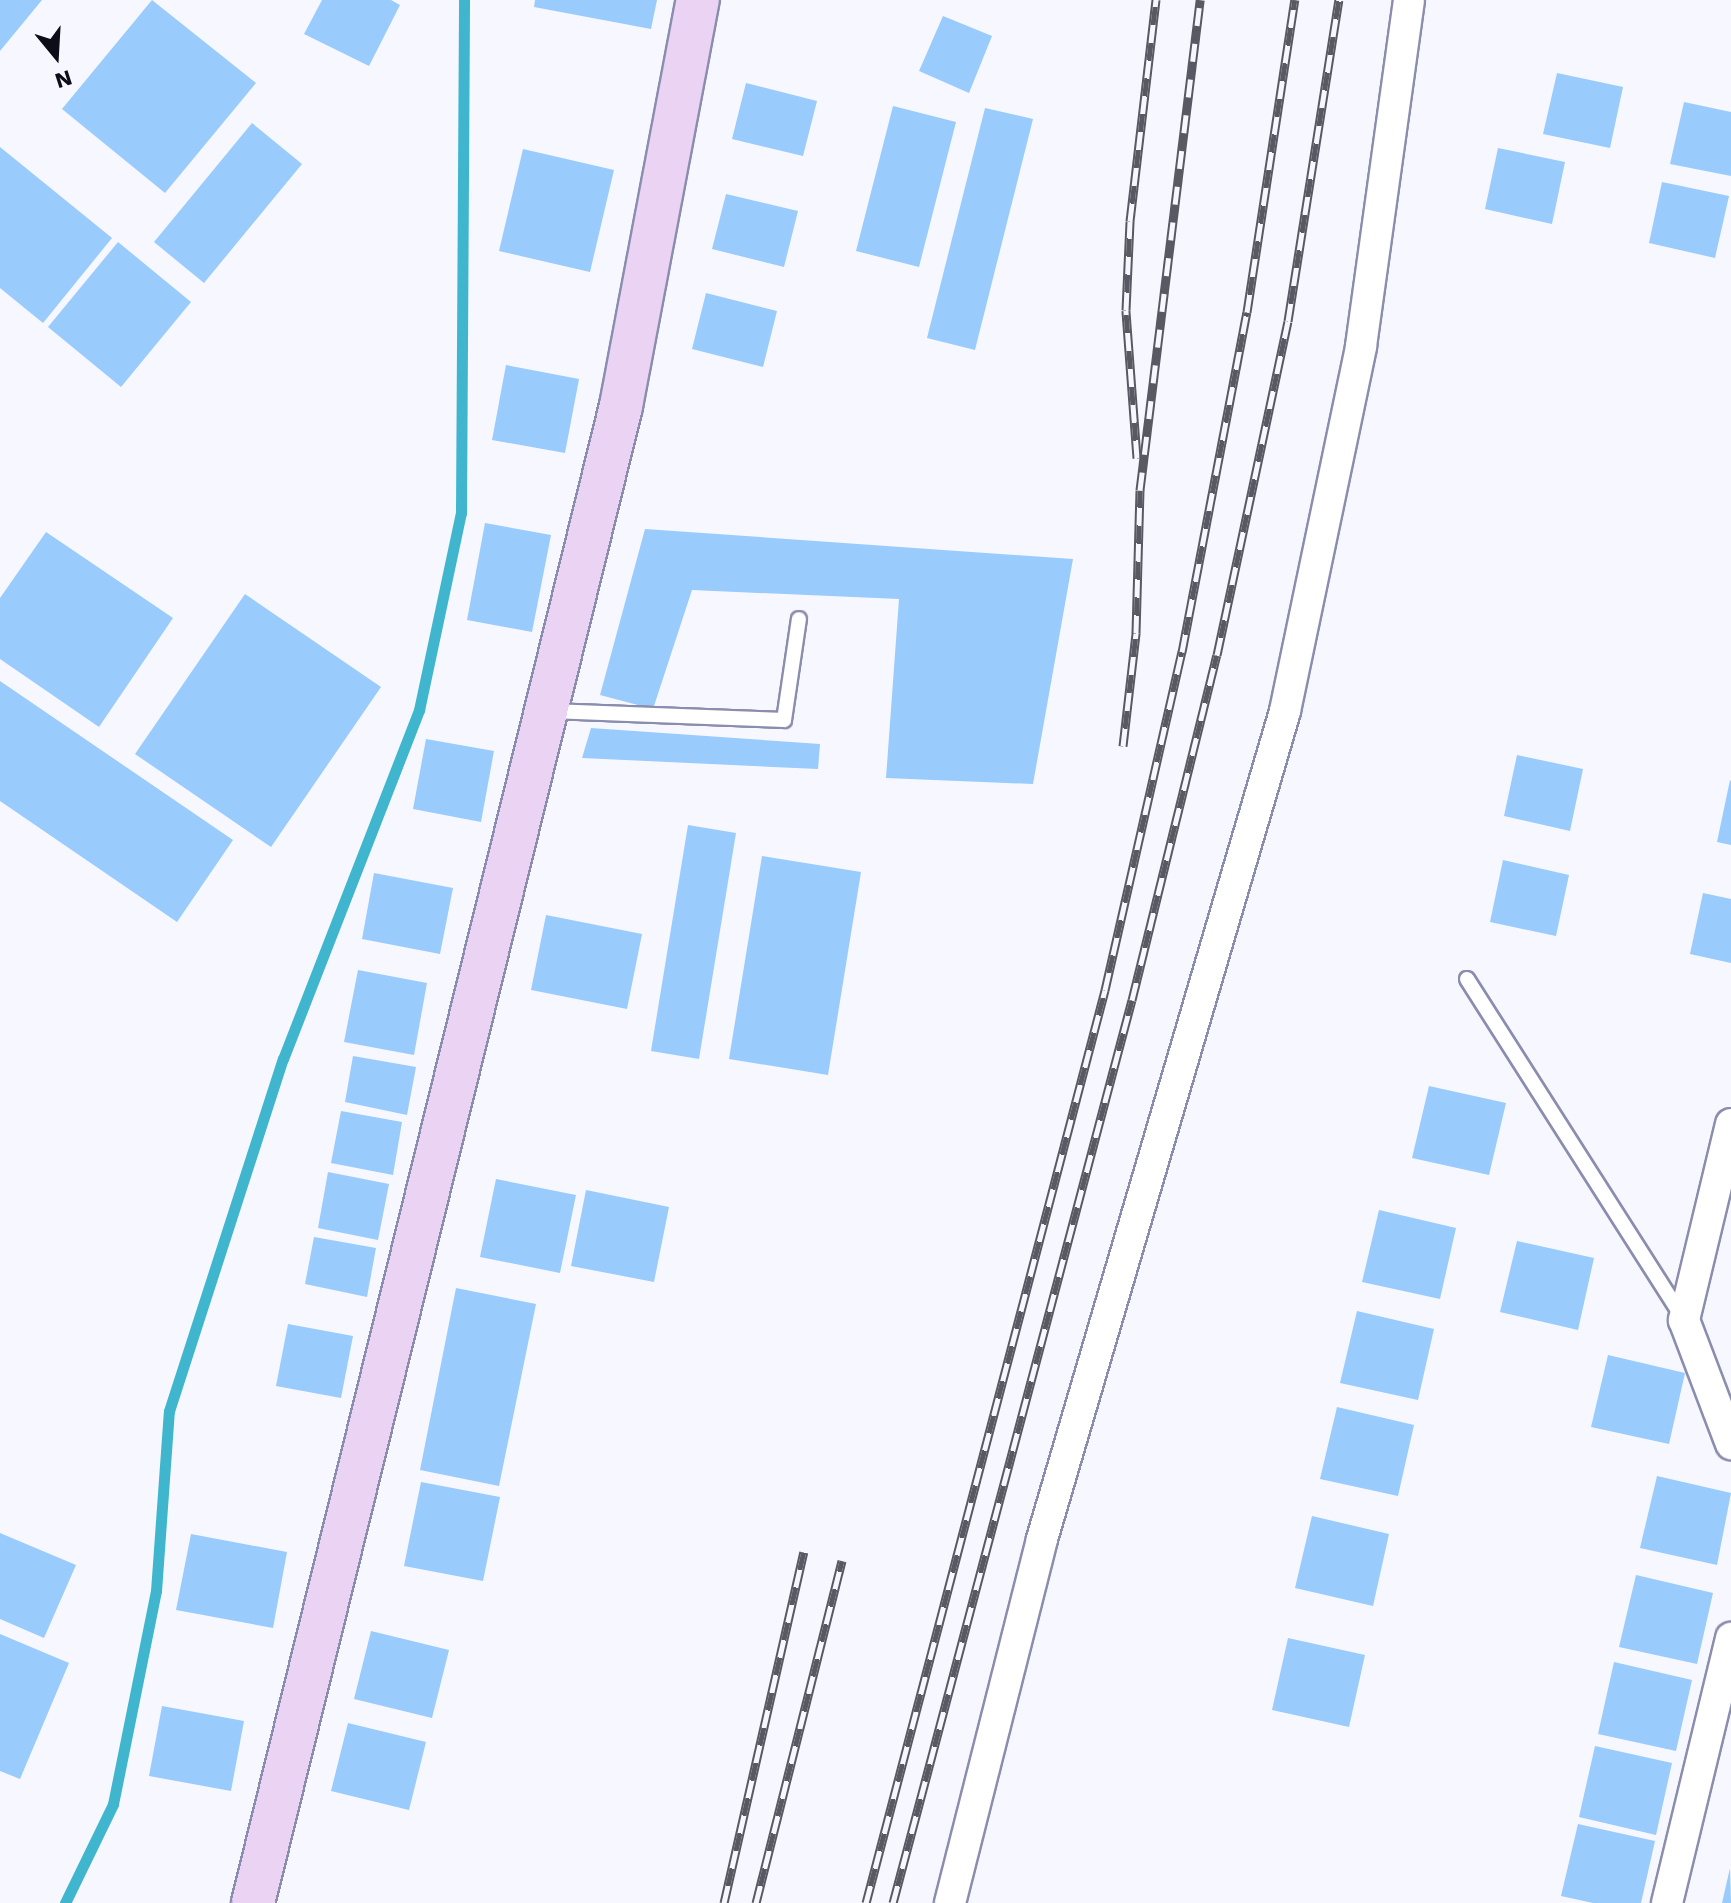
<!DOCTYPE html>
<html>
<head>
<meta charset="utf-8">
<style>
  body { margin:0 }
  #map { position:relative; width:1731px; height:1903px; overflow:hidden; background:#f7f8ff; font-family:"Work Sans",sans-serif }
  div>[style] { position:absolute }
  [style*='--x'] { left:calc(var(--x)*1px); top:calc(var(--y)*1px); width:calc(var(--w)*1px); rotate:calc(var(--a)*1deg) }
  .stream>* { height:11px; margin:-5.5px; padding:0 5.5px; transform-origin:5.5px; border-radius:5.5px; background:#40b6ce }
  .building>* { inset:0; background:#99cbfc }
  .roads { filter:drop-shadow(2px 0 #8b8dae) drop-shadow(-2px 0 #8b8dae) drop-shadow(0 2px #8b8dae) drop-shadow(0 -2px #8b8dae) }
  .lane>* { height:14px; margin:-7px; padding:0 7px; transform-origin:7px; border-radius:7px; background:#fff }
  .street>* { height:30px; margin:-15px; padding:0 15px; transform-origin:15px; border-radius:15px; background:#fff }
  .secondary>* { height:42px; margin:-21px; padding:0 21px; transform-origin:21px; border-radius:21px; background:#ebd4f3 }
  .rail>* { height:9px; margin-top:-4.5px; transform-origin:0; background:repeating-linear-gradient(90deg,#f7f8ff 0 18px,#585962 0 36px); box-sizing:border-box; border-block:2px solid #585962 }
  span { translate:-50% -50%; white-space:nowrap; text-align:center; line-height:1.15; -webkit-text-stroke:7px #f7f8ff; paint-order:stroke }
  .north { position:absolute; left:16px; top:16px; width:80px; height:80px; -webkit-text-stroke:6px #f7f8ff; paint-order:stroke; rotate:162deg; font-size:22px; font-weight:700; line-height:32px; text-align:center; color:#0c0d18 }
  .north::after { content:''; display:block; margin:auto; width:28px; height:36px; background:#0c0d18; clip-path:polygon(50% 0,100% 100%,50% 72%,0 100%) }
</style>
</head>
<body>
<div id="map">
  <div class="stream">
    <div style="--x:65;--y:1903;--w:110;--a:-64.1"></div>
    <div style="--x:113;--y:1804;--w:217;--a:-78.6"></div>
    <div style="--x:156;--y:1591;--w:180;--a:-85.9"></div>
    <div style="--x:169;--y:1411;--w:370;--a:-72.1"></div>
    <div style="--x:283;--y:1059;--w:375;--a:-68.7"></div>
    <div style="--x:419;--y:710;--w:201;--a:-78"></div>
    <div style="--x:461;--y:513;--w:513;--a:-89.66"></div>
  </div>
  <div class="building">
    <div style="clip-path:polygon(0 0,42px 0,0 51px)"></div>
    <div style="clip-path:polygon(152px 0,256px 83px,165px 193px,62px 109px)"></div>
    <div style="clip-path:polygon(322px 0,391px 0,400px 5px,369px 66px,304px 34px)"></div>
    <div style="clip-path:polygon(535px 0,657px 0,651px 29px,534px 7px)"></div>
    <div style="clip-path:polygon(943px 16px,992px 36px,969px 93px,919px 71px)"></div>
    <div style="clip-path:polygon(1557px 73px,1623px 87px,1610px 148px,1543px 134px)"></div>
    <div style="clip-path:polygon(746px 83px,817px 101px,803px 156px,732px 139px)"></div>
    <div style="clip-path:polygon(1684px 102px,1731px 112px,1731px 176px,1670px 164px)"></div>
    <div style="clip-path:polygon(893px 106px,956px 122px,919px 267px,856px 251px)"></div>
    <div style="clip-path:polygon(985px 108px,1033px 119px,975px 350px,927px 338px)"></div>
    <div style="clip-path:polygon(252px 123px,302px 164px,204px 283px,154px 242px)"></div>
    <div style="clip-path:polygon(0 147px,112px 238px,43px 323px,0 288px)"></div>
    <div style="clip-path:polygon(1498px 148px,1565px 162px,1552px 224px,1485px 209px)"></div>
    <div style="clip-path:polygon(523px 149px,614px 170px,590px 272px,499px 251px)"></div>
    <div style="clip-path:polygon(1662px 182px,1729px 196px,1715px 258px,1649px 243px)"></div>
    <div style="clip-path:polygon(726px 194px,798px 211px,784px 267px,712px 249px)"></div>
    <div style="clip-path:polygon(118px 242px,191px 302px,121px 387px,48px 327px)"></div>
    <div style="clip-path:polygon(706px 293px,777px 311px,763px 367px,692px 349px)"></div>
    <div style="clip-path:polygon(506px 365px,579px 379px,565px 453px,492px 440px)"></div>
    <div style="clip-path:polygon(485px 523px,551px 535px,532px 632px,467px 620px)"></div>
    <div style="clip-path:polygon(645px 529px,1073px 559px,1033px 784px,886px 778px,899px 599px,692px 590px,653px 709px,600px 695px)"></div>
    <div style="clip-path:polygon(46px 532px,173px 618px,99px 727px,0 659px,0 598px)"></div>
    <div style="clip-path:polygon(245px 594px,381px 687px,271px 847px,135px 754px)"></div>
    <div style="clip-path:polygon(0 681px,233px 840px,177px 922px,0 801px)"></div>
    <div style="clip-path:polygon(591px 728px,820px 744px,818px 769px,582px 758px)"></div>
    <div style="clip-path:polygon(426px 739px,494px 751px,481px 822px,413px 809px)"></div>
    <div style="clip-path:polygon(1517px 755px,1583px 769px,1570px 831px,1504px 816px)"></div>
    <div style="clip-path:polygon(1730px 780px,1731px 781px,1731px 845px,1717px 842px)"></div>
    <div style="clip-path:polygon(688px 825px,736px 833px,699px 1059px,651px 1051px)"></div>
    <div style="clip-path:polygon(762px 856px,861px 872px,828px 1075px,729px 1059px)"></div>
    <div style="clip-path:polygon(1503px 860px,1569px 875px,1556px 936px,1490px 922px)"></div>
    <div style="clip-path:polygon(374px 873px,453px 888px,440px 954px,362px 939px)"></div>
    <div style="clip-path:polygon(1703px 893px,1731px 899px,1731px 963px,1690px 954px)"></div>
    <div style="clip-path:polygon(546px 915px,642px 934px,627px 1009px,531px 990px)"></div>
    <div style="clip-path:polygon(358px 970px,427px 983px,414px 1055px,344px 1042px)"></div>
    <div style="clip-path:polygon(353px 1056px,416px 1067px,407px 1115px,345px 1102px)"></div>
    <div style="clip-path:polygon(1429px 1086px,1506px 1103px,1489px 1175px,1412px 1158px)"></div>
    <div style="clip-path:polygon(341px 1111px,402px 1122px,393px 1175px,331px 1163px)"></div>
    <div style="clip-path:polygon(328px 1172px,389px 1184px,378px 1240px,318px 1228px)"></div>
    <div style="clip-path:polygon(496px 1179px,576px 1195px,560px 1273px,480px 1257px)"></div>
    <div style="clip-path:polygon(586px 1190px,669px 1207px,654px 1282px,571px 1266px)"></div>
    <div style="clip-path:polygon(1379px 1210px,1456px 1228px,1440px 1299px,1362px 1282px)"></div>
    <div style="clip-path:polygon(314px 1237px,376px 1248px,367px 1297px,305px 1284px)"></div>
    <div style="clip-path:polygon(1517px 1241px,1594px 1258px,1578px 1330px,1500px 1312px)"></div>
    <div style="clip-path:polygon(456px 1288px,536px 1304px,499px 1486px,420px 1470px)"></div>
    <div style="clip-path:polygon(1357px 1311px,1434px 1329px,1418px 1400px,1340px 1383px)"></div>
    <div style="clip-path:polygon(288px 1324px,353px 1336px,341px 1398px,276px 1386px)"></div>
    <div style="clip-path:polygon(1608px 1355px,1685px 1373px,1669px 1444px,1591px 1427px)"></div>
    <div style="clip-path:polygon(1337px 1407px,1414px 1425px,1398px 1496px,1320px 1479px)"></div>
    <div style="clip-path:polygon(1657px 1476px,1731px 1493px,1717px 1565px,1640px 1548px)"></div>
    <div style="clip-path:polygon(421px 1482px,500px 1497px,483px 1581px,404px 1566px)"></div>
    <div style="clip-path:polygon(1312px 1516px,1389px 1534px,1373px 1606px,1295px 1588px)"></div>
    <div style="clip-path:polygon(0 1533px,76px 1565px,44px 1638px,0 1619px)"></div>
    <div style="clip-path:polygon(191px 1534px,287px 1552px,273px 1628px,176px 1610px)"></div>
    <div style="clip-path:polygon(1636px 1575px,1713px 1593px,1697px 1664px,1619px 1647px)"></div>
    <div style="clip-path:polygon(371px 1631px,449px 1650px,432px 1718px,354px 1699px)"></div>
    <div style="clip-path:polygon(0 1634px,69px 1663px,20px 1779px,0 1771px)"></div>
    <div style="clip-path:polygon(1288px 1638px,1365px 1655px,1349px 1727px,1272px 1710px)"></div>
    <div style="clip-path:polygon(1614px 1662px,1692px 1680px,1676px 1751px,1598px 1734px)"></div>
    <div style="clip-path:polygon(162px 1706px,244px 1721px,231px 1791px,149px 1776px)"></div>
    <div style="clip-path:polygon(348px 1723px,426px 1742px,409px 1810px,331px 1791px)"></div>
    <div style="clip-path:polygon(1595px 1746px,1672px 1763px,1656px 1835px,1579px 1817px)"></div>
    <div style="clip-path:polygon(1578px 1824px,1655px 1841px,1641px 1903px,1593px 1903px,1561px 1896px)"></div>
    <div style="clip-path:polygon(1730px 1868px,1731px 1903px,1722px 1903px)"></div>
  </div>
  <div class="roads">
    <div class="lane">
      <div style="--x:551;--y:711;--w:233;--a:2.2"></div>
      <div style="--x:784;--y:720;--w:102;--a:-81.6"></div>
      <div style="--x:1467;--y:979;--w:401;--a:57.5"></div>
    </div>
    <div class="street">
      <div style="--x:1731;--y:1124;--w:202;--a:103.5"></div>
      <div style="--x:1684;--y:1320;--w:133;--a:69.2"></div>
      <div style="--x:950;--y:1903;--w:375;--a:-75.8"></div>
      <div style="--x:1042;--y:1539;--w:863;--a:-73.64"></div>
      <div style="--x:1285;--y:711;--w:373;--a:-78.2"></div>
      <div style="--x:1361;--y:346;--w:349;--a:-82.1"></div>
      <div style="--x:1667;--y:1903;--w:273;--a:-76.4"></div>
    </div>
    <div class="secondary">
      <div style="--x:253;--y:1903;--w:1542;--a:-76.19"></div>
      <div style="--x:621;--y:406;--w:413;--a:-79.3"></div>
    </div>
  </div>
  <div class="rail">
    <div style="--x:1137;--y:458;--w:148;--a:-94.3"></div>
    <div style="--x:1126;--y:310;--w:89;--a:-87.4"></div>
    <div style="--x:1130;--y:221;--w:223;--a:-83.3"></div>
    <div style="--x:1123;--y:746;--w:114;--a:-83.4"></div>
    <div style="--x:1136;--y:633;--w:143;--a:-88.4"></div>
    <div style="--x:1140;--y:490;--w:494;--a:-83"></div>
    <div style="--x:724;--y:1903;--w:360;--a:-77.2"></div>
    <div style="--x:756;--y:1903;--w:353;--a:-75.9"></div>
    <div style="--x:866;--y:1903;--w:944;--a:-75.33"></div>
    <div style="--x:1105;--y:990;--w:347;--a:-77.2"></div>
    <div style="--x:1182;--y:652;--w:346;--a:-79.2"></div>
    <div style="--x:1247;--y:312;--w:316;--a:-81.3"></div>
    <div style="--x:893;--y:1903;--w:934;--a:-75.18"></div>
    <div style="--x:1132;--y:1000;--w:355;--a:-76.2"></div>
    <div style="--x:1217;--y:655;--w:341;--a:-78"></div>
    <div style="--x:1288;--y:321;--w:325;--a:-81"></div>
  </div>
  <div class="north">N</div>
</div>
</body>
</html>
